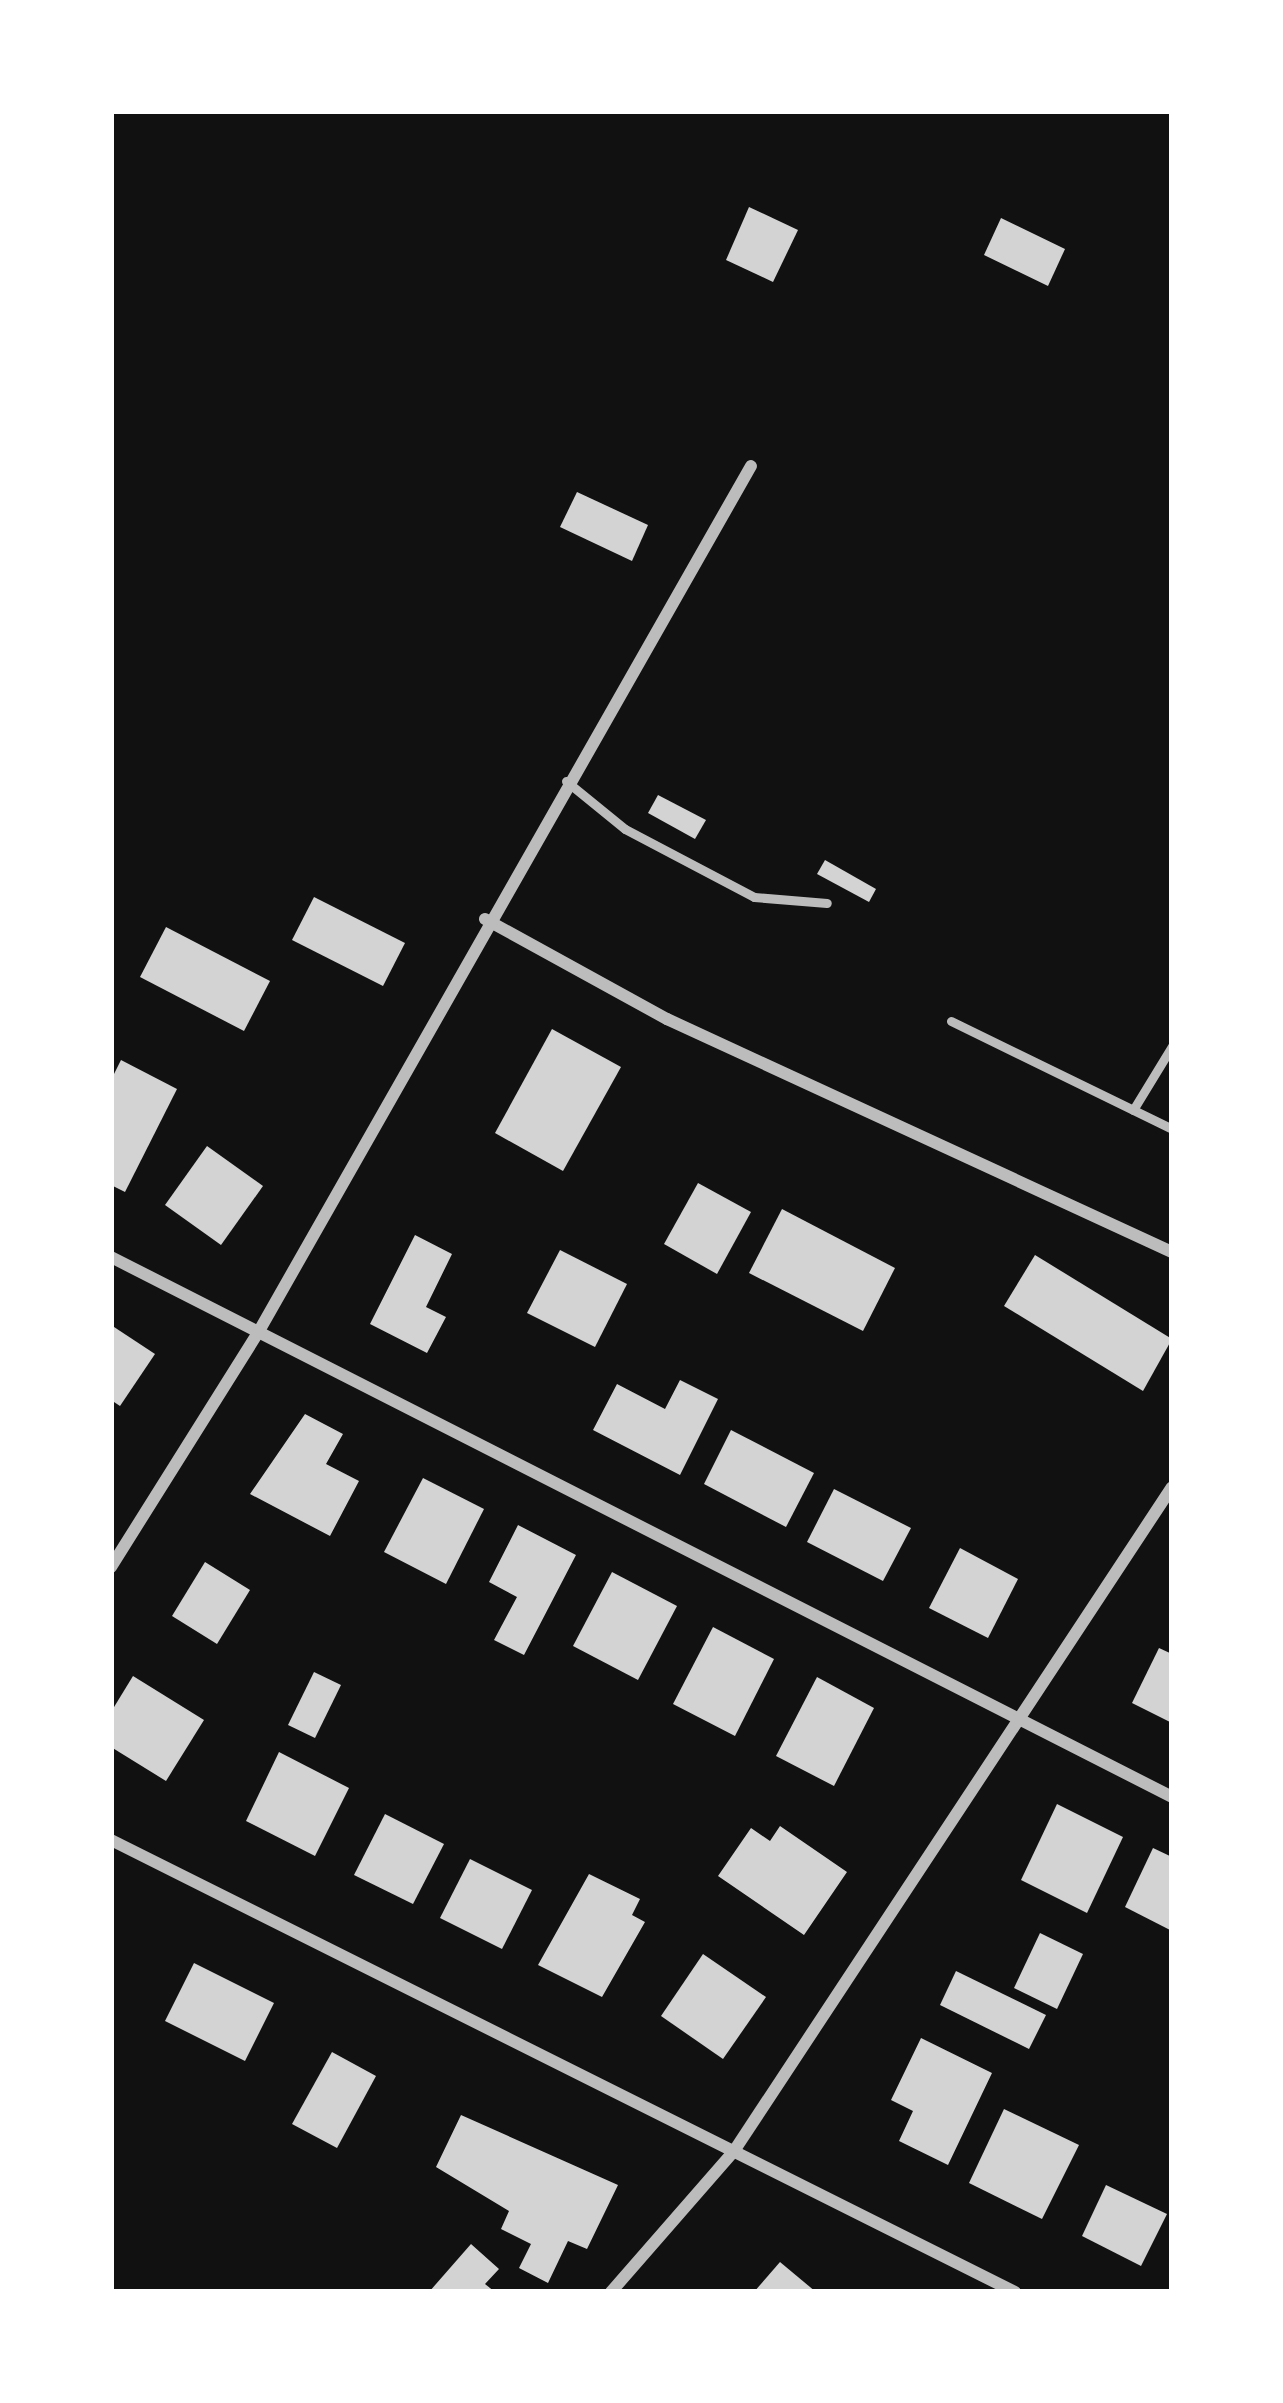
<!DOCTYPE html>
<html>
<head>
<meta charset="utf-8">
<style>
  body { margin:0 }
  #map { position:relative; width:1283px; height:2403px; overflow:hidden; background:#111; font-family:Lato,sans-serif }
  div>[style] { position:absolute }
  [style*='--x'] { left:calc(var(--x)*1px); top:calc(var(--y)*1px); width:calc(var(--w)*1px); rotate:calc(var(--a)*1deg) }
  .building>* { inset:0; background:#d3d3d3 }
  .service>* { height:9px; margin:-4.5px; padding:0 4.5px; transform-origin:4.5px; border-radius:4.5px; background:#bcbcbc }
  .minor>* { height:12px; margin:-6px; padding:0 6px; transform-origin:6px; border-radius:6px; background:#bcbcbc }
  span { translate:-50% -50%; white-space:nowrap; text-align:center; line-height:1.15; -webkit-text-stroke:9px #fff; paint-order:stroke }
  .frame { position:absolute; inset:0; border:114px solid #fff; pointer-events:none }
</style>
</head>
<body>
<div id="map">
  <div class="building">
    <div style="clip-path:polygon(749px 207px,798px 230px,773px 282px,726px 260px)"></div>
    <div style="clip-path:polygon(1001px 218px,1065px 249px,1048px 286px,984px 255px)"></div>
    <div style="clip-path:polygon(577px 492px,648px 525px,632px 561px,560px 527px)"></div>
    <div style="clip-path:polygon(658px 795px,706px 820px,695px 839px,648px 813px)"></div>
    <div style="clip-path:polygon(825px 860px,876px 889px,869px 902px,817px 874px)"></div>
    <div style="clip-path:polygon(314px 897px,405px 943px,383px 986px,292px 940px)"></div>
    <div style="clip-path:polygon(166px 927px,270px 981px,244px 1031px,140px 977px)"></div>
    <div style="clip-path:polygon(552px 1029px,621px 1067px,563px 1171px,495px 1133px)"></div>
    <div style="clip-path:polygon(121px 1060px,177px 1089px,125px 1192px,111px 1185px,111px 1080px)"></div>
    <div style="clip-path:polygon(207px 1146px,263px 1186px,221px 1245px,165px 1205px)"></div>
    <div style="clip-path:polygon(698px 1183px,751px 1212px,717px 1274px,664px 1244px)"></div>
    <div style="clip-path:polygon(782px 1209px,895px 1268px,863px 1331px,749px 1273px)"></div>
    <div style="clip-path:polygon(415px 1235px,452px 1254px,426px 1307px,446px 1317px,427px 1353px,370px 1324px)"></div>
    <div style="clip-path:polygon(560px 1250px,627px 1284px,595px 1347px,527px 1313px)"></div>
    <div style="clip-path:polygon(1035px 1255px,1172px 1339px,1143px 1391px,1004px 1306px)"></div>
    <div style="clip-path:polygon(111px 1325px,155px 1354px,120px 1406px,111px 1400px)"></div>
    <div style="clip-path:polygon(680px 1380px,718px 1399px,680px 1475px,593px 1430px,617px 1384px,665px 1409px)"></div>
    <div style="clip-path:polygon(305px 1414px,343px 1434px,326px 1464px,359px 1481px,330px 1536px,250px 1494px)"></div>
    <div style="clip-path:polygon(731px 1430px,814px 1473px,786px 1527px,704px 1484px)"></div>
    <div style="clip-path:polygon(423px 1478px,484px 1509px,446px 1584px,384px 1552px)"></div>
    <div style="clip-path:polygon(834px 1489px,911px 1528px,883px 1581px,807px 1542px)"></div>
    <div style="clip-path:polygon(518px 1525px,576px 1555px,524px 1655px,494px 1640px,517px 1597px,489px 1582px)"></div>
    <div style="clip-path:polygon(960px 1548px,1018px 1579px,988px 1638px,929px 1608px)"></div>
    <div style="clip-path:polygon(205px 1562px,250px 1590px,217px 1644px,172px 1616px)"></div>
    <div style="clip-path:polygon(612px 1572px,677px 1606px,638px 1680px,573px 1646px)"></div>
    <div style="clip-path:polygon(713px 1627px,774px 1659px,735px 1736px,673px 1704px)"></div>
    <div style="clip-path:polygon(1159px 1648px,1172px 1654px,1172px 1723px,1132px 1703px)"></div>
    <div style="clip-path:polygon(314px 1672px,341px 1685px,315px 1738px,288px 1725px)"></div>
    <div style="clip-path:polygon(133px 1676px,204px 1720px,166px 1781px,111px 1747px,111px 1712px)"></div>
    <div style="clip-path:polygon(817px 1677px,874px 1708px,834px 1786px,776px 1756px)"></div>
    <div style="clip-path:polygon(279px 1752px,349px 1788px,315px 1856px,246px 1821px)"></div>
    <div style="clip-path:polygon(1057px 1804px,1123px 1837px,1087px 1913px,1021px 1880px)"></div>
    <div style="clip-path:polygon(385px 1814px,444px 1844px,413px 1904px,354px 1875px)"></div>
    <div style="clip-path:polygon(780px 1826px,847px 1872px,804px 1935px,718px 1876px,751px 1828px,770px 1841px)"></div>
    <div style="clip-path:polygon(1153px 1848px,1172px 1857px,1172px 1931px,1125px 1907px)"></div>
    <div style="clip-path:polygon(470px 1859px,532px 1890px,502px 1949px,440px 1918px)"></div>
    <div style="clip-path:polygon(589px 1874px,640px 1899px,632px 1915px,645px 1922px,602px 1997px,538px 1965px)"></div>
    <div style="clip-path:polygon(1040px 1933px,1083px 1954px,1057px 2009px,1014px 1988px)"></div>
    <div style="clip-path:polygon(703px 1954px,766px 1997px,723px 2059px,661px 2016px)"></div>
    <div style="clip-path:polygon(194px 1963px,274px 2003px,245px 2061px,165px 2021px)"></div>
    <div style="clip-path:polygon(956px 1971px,1046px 2015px,1029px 2049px,940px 2005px)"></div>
    <div style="clip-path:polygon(921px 2038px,992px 2073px,948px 2165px,899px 2141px,913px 2111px,891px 2100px)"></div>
    <div style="clip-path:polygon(332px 2052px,376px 2076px,337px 2148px,292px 2124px)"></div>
    <div style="clip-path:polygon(1004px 2109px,1079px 2145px,1042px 2219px,969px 2183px)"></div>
    <div style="clip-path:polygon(461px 2115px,618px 2185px,587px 2249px,568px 2241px,548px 2283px,519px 2268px,531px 2244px,501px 2229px,509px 2211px,436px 2167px)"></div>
    <div style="clip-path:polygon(1106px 2185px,1167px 2214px,1141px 2266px,1082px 2236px)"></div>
    <div style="clip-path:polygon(471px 2244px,499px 2269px,485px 2284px,495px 2292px,429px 2292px)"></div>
    <div style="clip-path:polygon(780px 2262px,816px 2292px,754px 2292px)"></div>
  </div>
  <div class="service">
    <div style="--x:566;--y:781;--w:76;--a:39.1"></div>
    <div style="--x:625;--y:829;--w:146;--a:27.8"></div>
    <div style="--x:754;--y:897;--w:73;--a:4.7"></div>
    <div style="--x:951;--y:1021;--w:246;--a:26"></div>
    <div style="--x:1133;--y:1110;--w:75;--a:-58.6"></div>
  </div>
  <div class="minor">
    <div style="--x:485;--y:919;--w:208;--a:28.8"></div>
    <div style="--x:667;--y:1019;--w:556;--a:24.77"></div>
    <div style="--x:111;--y:1257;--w:1191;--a:26.97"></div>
    <div style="--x:111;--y:1567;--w:279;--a:-57.9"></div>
    <div style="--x:259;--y:1331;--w:995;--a:-60.37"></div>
    <div style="--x:111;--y:1840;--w:1011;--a:26.57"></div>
    <div style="--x:611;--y:2292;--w:187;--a:-48.9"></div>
    <div style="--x:734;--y:2151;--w:795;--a:-56.59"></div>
  </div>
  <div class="frame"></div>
</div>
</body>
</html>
